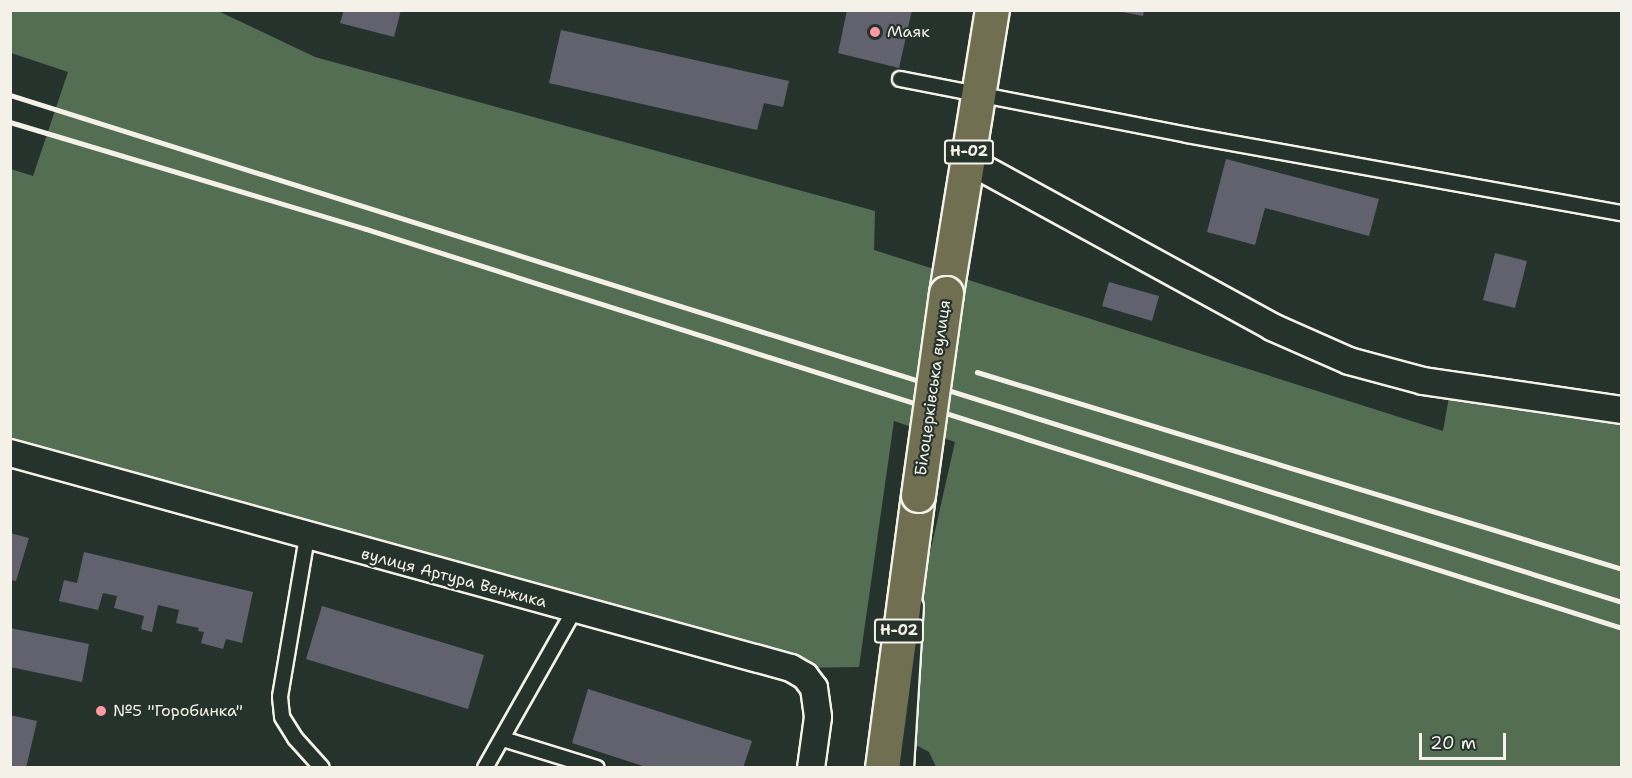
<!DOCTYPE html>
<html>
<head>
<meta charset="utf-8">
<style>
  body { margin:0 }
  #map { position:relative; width:1632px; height:778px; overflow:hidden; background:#26332d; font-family:"Shantell Sans",sans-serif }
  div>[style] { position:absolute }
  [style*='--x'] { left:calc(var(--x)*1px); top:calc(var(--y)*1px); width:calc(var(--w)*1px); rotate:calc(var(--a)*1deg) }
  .green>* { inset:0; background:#546e54 }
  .building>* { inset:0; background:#62626f }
  .roads { filter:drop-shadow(2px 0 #f4f1e8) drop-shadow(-2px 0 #f4f1e8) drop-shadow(0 2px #f4f1e8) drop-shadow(0 -2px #f4f1e8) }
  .service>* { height:14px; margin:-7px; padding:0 7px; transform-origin:7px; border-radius:7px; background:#26332d }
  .minor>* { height:26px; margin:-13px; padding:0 13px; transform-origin:13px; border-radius:13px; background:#26332d }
  .primary>* { height:33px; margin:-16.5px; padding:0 16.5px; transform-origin:16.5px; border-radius:16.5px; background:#716f52 }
  .rail>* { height:4.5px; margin:-2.25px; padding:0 2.25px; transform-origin:2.25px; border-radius:2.25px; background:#f4f1e8 }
  .bridges { filter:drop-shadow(2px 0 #f4f1e8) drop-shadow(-2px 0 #f4f1e8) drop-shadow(0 2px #f4f1e8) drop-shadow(0 -2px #f4f1e8) }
  .primary-bridge>* { height:33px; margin:-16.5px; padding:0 16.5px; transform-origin:16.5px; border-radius:16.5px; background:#716f52 }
  .dots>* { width:16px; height:16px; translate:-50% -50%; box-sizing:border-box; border:3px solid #26332d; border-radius:50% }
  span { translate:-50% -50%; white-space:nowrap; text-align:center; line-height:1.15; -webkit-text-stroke:4.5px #26332d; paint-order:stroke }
  .shield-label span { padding:2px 4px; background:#26332d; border:2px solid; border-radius:4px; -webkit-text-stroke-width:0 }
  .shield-label { font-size:15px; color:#f4f1e8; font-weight:700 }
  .poi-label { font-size:16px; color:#f4f1e8 }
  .left { translate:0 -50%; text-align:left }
  .street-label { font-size:16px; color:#f4f1e8 }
  .frame { position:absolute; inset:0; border:12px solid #f4f1e8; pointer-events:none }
  .scale { position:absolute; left:1419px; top:733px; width:87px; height:27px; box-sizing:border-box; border:3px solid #f4f1e8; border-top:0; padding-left:8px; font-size:18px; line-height:21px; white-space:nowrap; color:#f4f1e8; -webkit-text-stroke:4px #26332d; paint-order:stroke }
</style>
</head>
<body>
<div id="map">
  <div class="green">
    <div style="clip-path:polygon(10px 11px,218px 11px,315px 57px,875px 211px,874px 250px,1443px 431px,1451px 385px,1621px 410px,1621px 767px,936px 767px,929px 752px,905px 739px,926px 571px,955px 442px,894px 421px,859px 667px,791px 668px,11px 453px,11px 169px,33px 176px,68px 72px,11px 53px)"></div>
  </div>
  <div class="building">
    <div style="clip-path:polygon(344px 10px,401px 10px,394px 37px,340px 23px)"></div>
    <div style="clip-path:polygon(847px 10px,912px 10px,899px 68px,838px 53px)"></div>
    <div style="clip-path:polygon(1112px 10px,1144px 10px,1143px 16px)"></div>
    <div style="clip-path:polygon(561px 30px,789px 81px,783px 107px,764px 103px,757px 130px,549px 83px)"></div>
    <div style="clip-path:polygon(1226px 159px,1379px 199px,1369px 236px,1265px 208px,1255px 245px,1207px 232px)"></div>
    <div style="clip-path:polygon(1495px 253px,1527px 261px,1515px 308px,1483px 300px)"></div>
    <div style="clip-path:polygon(1109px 282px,1159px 296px,1152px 321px,1102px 306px)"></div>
    <div style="clip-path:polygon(10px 533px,29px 538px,16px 581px,10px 580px)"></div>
    <div style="clip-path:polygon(84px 552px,253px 592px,242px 643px,226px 639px,223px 649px,201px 643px,204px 632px,198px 631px,199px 628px,176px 623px,179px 610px,158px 605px,152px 632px,141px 629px,144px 616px,114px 608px,117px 596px,103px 593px,98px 610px,59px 601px,64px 580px,77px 583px)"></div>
    <div style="clip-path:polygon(322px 606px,484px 655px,468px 709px,306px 659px)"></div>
    <div style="clip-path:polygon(10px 628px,89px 644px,82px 682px,10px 667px)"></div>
    <div style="clip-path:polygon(588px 689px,752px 741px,743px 768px,649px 768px,572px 743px)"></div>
    <div style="clip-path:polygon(10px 715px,37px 721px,26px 768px,10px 768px)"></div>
  </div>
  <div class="roads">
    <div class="service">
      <div style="--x:900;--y:79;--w:292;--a:11"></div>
      <div style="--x:1187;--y:135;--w:442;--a:10.2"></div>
      <div style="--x:307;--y:537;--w:162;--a:99.6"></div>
      <div style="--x:280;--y:697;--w:20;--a:84"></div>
      <div style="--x:282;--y:717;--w:25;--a:58"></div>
      <div style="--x:295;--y:738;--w:40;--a:48"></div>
      <div style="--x:503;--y:739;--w:98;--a:17.1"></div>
      <div style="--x:485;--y:768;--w:180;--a:-60.5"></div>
      <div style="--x:906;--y:768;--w:163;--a:-86.5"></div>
    </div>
    <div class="minor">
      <div style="--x:982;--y:168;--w:331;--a:28.7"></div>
      <div style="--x:1272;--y:327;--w:84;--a:23.8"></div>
      <div style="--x:1349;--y:361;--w:77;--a:15.1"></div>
      <div style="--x:1423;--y:381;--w:201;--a:8.3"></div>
      <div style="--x:10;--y:453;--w:810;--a:15.39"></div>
      <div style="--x:791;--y:668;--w:16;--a:30"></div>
      <div style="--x:805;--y:676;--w:15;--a:53"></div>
      <div style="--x:814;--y:688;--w:29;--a:82"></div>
      <div style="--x:818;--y:717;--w:51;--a:97.8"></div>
    </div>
    <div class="primary">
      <div style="--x:946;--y:293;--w:287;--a:-80.8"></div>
      <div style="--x:882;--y:768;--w:275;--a:-82.5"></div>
    </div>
  </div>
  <div class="rail">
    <div style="--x:10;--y:95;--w:1690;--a:17.46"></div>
    <div style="--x:10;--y:122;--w:372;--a:16.7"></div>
    <div style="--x:366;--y:229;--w:1318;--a:17.62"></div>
    <div style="--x:977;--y:372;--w:674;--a:16.98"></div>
  </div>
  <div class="bridges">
    <div class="primary-bridge">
      <div style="--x:918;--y:495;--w:204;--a:-82.1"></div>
    </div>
  </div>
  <div class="dots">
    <div style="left:875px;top:32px;background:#ff9aa2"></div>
    <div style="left:101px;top:711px;background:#ff9aa2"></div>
  </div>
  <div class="shield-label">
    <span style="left:969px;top:152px">Н-02</span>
    <span style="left:899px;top:631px">Н-02</span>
  </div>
  <div class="poi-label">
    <span class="left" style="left:887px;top:32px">Маяк</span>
    <span class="left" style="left:113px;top:711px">№5 "Горобинка"</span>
  </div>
  <div class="street-label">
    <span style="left:933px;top:388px;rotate:-82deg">Білоцерківська вулиця</span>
    <span style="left:454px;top:578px;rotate:15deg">вулиця Артура Венжика</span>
  </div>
  <div class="frame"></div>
  <div class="scale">20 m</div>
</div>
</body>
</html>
